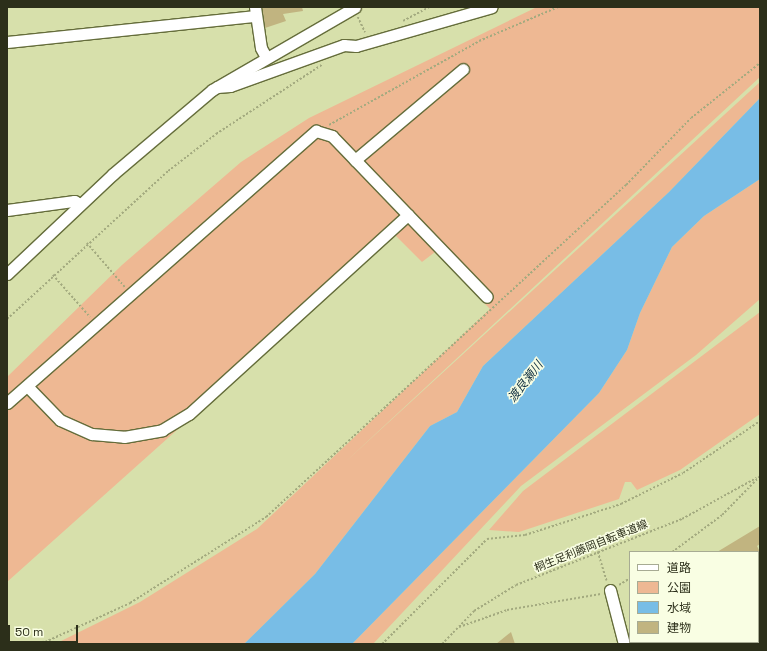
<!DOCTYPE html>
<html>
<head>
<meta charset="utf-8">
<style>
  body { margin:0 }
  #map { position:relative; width:767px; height:651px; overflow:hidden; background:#d7e0ab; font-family:"Space Grotesk","Noto Sans JP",sans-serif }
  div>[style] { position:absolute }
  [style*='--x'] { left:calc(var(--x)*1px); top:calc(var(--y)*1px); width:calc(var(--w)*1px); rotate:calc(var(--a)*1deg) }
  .green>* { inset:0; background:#eeb893 }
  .water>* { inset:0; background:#78bde6 }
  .stream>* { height:3px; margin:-1.5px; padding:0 1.5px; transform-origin:1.5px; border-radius:1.5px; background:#78bde6 }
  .building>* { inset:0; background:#c1b480 }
  .path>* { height:1.5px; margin-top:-0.75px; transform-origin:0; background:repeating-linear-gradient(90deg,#a3aa7f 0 2px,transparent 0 4px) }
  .roads { filter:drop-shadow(1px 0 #656d3b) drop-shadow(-1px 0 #656d3b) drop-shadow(0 1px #656d3b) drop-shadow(0 -1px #656d3b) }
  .minor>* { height:11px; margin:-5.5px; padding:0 5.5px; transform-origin:5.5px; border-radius:5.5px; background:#fff }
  span { translate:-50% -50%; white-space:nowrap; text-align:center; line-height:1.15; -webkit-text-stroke:3px #f9fee3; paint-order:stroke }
  .street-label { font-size:11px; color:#2c2f1a }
  .water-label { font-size:12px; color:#133344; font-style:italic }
  .frame { position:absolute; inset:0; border:8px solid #2c2f1a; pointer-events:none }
  .legend { position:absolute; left:629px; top:551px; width:130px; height:92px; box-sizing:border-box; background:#f9fee3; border:1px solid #a7ab93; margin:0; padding:5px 7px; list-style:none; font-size:12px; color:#2c2f1a }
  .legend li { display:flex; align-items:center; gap:8px; height:20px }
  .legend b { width:20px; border:1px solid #a7ab93 }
  .scale { position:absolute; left:8px; top:625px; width:70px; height:18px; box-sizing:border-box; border:2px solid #2c2f1a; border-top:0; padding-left:5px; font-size:12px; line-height:14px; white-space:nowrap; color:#2c2f1a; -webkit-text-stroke:3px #f9fee3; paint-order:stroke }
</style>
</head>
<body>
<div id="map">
  <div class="green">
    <div style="clip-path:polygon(537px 7px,760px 7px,760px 77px,342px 465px,760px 82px,760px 98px,669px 192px,483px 366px,457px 412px,430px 426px,315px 574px,244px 644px,55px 644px,140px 602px,257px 529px,490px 309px,435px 252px,422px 262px,395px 235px,7px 582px,7px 377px,122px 265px,241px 162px,309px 118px)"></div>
    <div style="clip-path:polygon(760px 179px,760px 299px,696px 355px,521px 486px,373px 644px,352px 644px,599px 393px,627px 350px,640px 313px,672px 247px,704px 216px)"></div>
    <div style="clip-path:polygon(760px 312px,760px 414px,680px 470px,637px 490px,631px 482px,625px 482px,619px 499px,519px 532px,489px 530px,523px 491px)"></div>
  </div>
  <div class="water">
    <div style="clip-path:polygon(760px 98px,760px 179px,704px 216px,672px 247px,640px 313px,627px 350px,599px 393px,352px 644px,244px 644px,315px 574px,430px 426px,457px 412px,483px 366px,669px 192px)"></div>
  </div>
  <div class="stream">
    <div style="--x:758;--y:604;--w:4;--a:-63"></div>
  </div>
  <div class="building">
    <div style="clip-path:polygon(262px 7px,302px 7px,303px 11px,283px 14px,286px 21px,265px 28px)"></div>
    <div style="clip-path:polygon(760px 526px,760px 544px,757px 546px,760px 552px,717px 552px)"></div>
    <div style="clip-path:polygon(511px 632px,515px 644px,496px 644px)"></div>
  </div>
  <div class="path">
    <div style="--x:358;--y:17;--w:17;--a:65"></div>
    <div style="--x:403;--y:21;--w:30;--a:-28"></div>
    <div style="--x:329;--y:125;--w:172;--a:-29.2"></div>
    <div style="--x:479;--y:41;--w:86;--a:-23.3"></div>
    <div style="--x:87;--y:243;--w:58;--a:49.2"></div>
    <div style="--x:53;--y:275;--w:56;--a:48.6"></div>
    <div style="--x:7;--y:319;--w:219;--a:-42.6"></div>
    <div style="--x:168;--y:171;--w:61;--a:-37.6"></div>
    <div style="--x:216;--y:134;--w:128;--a:-33.2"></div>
    <div style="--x:598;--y:552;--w:30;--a:73"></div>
    <div style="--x:672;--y:552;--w:62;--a:-36.5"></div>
    <div style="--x:722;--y:515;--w:54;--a:-45.7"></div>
    <div style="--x:619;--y:585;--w:13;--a:-32"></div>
    <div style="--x:459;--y:627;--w:51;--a:-19.5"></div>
    <div style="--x:507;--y:610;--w:95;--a:-9.7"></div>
    <div style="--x:14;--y:644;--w:31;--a:-4"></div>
    <div style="--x:45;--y:642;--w:94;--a:-24.6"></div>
    <div style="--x:130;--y:603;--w:161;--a:-32.3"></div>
    <div style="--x:266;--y:517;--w:490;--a:-42.7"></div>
    <div style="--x:626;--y:185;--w:93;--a:-45.9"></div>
    <div style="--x:691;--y:118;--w:88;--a:-38.6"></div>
    <div style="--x:382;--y:644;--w:148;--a:-45"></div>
    <div style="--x:487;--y:539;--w:38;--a:-6"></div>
    <div style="--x:525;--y:535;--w:101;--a:-17.9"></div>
    <div style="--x:621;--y:504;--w:69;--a:-26.6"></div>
    <div style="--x:683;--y:473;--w:93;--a:-34"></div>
    <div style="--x:442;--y:644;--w:46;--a:-45.9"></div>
    <div style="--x:474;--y:611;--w:49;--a:-31.8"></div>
    <div style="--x:516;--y:585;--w:179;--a:-21.7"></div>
    <div style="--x:682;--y:519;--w:85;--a:-29"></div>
  </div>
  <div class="roads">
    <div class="minor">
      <div style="--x:255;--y:7;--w:41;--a:81.7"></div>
      <div style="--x:261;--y:48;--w:10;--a:61"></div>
      <div style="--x:7;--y:42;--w:250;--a:-6"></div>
      <div style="--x:217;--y:87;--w:13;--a:-4"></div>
      <div style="--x:230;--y:86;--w:121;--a:-19.8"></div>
      <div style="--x:344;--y:45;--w:12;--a:5"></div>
      <div style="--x:356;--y:46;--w:141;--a:-16"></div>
      <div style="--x:355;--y:160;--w:141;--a:-40.1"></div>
      <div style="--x:7;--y:210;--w:68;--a:-7.7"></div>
      <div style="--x:74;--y:201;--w:7;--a:27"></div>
      <div style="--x:7;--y:274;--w:146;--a:-43.3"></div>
      <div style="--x:113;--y:174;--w:130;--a:-40.3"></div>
      <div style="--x:212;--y:90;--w:165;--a:-30.1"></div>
      <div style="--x:28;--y:387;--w:46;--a:45.9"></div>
      <div style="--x:60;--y:420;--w:35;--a:24"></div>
      <div style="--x:92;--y:434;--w:32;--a:5"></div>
      <div style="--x:124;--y:437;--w:39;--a:-10"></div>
      <div style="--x:162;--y:430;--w:31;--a:-31"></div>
      <div style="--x:189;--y:414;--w:296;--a:-42.3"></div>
      <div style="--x:7;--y:403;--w:412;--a:-41.4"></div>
      <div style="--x:316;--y:131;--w:17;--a:17"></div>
      <div style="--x:332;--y:136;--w:223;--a:46.1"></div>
      <div style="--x:610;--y:590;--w:56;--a:75.5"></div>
      <div style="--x:758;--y:614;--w:4;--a:-63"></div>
      <div style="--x:742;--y:644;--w:2;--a:-63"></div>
    </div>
  </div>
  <div class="street-label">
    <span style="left:591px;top:546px;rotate:-22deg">桐生足利藤岡自転車道線</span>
  </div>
  <div class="water-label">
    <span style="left:526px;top:382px;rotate:-52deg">渡良瀬川</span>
  </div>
  <div class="frame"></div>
  <ul class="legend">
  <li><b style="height:5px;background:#fff"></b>道路</li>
  <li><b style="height:11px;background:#eeb893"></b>公園</li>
  <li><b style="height:11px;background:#78bde6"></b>水域</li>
  <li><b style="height:11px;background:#c1b480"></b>建物</li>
  </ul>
  <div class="scale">50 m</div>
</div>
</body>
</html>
